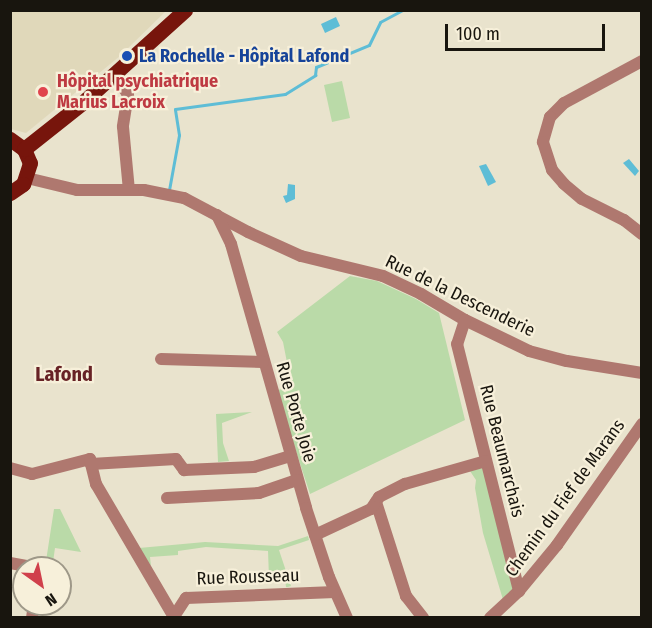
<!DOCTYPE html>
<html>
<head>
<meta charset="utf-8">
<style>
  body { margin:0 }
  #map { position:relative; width:652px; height:628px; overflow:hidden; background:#e9e3cd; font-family:"Fira Sans Condensed",sans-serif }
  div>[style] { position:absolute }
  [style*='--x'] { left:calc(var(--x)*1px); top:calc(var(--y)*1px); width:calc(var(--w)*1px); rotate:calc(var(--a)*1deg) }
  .built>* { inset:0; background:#e0d8ba }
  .green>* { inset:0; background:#badaa8 }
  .water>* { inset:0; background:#5ebdd6 }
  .stream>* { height:3px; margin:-1.5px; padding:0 1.5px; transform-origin:1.5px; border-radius:1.5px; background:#5ebdd6 }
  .minor>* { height:12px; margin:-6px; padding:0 6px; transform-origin:6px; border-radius:6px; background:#af786f }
  .major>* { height:15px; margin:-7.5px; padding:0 7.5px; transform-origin:7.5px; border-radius:7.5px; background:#77150c }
  .dots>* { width:16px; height:16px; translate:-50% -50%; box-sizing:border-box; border:3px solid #f7f0da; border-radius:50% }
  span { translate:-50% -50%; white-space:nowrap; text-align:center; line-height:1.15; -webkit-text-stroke:4.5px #f7f0da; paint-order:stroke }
  .transit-label { font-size:18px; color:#164399; font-weight:700 }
  .left { translate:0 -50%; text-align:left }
  .health-label { font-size:18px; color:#be3a42; font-weight:700 }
  .street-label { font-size:18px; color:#18150e }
  .neighbourhood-label { font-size:20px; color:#672225; font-weight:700 }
  .frame { position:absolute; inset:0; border:12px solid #18150e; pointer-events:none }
  .north { position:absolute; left:12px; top:556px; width:60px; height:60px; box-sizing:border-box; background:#f7f0da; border:2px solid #9e9888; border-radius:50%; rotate:147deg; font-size:16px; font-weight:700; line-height:24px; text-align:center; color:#18150e }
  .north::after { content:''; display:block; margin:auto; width:21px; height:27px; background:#d0404b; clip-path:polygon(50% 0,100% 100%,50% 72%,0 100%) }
  .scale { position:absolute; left:445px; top:24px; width:160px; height:27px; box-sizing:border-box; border:3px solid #18150e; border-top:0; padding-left:8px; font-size:18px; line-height:21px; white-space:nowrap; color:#18150e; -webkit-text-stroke:4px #f7f0da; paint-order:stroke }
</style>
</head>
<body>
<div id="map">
  <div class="built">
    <div style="clip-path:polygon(11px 10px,166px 10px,166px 11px,120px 56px,26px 133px,11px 129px)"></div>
  </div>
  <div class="green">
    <div style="clip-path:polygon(342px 81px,350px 118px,332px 122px,324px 85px)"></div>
    <div style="clip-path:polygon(350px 276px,377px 281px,416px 299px,439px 313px,465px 420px,310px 494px,276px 390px,292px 388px,283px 342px,277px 332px)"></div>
    <div style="clip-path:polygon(252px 412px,222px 423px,223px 443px,229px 461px,218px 462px,216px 414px)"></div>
    <div style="clip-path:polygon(486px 461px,519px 591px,504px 603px,483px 533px,475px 488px,476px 480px,470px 471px)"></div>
    <div style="clip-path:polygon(54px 509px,60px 509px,81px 552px,55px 548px,53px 562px,46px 561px)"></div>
    <div style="clip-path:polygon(308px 536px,309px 540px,279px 550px,291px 586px,288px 587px,286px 587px,285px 578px,269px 578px,268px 551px,206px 547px,178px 551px,178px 555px,150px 557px,151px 566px,139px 548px,205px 542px,278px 546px)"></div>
  </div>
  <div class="water">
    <div style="clip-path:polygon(336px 17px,340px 26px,325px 33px,321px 24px)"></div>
    <div style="clip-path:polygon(629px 159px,639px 171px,635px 176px,623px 163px)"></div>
    <div style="clip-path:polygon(486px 164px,496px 182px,488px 186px,479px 166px)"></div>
    <div style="clip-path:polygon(288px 184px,295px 185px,295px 199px,286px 203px,283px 196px,287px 195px)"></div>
  </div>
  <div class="stream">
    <div style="--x:169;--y:190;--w:56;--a:-79.7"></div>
    <div style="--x:179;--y:135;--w:26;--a:-99"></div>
    <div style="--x:175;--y:109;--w:111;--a:-7.8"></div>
    <div style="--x:285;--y:94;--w:36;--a:-32"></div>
    <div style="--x:315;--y:75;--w:8;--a:-83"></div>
    <div style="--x:316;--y:67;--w:57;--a:-22.5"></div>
    <div style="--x:369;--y:45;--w:25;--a:-64"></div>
    <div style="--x:380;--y:22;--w:26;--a:-28"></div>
  </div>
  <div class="minor">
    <div style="--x:642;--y:61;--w:89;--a:151.7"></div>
    <div style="--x:564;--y:103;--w:20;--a:135"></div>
    <div style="--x:550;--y:117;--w:26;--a:106"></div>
    <div style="--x:543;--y:142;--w:29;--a:72"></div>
    <div style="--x:552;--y:170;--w:18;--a:49"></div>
    <div style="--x:564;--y:184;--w:23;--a:40"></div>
    <div style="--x:582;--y:199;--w:47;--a:26.6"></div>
    <div style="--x:624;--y:220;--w:23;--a:38"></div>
    <div style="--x:114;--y:75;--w:24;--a:54"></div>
    <div style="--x:128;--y:94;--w:33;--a:99"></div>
    <div style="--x:123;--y:127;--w:63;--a:84.6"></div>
    <div style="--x:27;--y:178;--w:51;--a:13.5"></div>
    <div style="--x:77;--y:190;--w:67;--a:0"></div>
    <div style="--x:144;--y:190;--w:41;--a:11.3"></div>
    <div style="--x:184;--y:198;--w:72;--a:28"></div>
    <div style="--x:248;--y:232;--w:58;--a:24.4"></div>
    <div style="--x:301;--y:256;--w:84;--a:13.7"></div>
    <div style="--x:383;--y:276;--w:42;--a:25.3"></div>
    <div style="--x:421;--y:294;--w:51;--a:30.6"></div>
    <div style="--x:465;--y:320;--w:71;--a:25.8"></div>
    <div style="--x:529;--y:351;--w:39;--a:15"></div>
    <div style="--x:567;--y:361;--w:76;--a:9.1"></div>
    <div style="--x:217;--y:215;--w:32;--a:64"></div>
    <div style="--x:231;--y:244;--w:274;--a:74.1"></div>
    <div style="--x:306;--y:508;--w:73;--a:71.6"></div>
    <div style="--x:329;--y:577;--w:45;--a:66.3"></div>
    <div style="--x:465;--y:320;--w:25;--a:108"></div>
    <div style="--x:457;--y:344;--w:255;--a:75.9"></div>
    <div style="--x:161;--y:359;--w:102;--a:1.7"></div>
    <div style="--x:91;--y:464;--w:21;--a:76"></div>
    <div style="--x:96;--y:484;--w:152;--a:59.6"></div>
    <div style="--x:10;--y:468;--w:23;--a:15"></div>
    <div style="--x:32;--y:474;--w:60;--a:-14.5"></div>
    <div style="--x:90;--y:459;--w:5;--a:79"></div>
    <div style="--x:91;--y:464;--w:85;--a:-3.4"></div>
    <div style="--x:176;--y:459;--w:14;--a:54"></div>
    <div style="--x:184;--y:470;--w:70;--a:-2.5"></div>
    <div style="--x:254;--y:467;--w:38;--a:-17"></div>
    <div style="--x:167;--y:498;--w:92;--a:-3.1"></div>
    <div style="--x:259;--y:493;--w:40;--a:-18.9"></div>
    <div style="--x:376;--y:502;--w:99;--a:72.3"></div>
    <div style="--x:406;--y:596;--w:28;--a:52"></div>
    <div style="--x:315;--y:535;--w:62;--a:-24.9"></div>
    <div style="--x:371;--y:509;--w:14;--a:-56"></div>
    <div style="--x:379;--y:497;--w:29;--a:-27"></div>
    <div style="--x:405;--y:484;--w:84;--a:-15.9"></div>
    <div style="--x:10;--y:563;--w:29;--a:10"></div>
    <div style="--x:32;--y:618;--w:14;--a:-82"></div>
    <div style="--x:173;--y:618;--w:24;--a:-57"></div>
    <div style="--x:186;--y:598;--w:149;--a:-2.3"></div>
    <div style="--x:490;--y:618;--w:40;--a:-43"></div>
    <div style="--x:519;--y:591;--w:60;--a:-50.4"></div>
    <div style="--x:557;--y:545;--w:148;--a:-54.9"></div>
  </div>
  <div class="major">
    <div style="--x:10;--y:139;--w:17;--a:36"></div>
    <div style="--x:24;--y:149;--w:15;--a:67"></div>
    <div style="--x:30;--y:163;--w:22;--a:108"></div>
    <div style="--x:23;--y:184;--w:16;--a:145"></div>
    <div style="--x:24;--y:149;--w:74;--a:-38.4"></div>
    <div style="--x:82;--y:103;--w:139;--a:-42.1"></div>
  </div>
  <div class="dots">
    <div style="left:127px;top:56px;background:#1a4fb4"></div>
    <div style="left:43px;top:92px;background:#e0444e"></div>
  </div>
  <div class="transit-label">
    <span class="left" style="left:139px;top:56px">La Rochelle - Hôpital Lafond</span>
  </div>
  <div class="health-label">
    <span class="left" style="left:57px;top:92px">Hôpital psychiatrique<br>Marius Lacroix</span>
  </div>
  <div class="street-label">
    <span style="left:460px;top:296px;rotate:26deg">Rue de la Descenderie</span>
    <span style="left:296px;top:412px;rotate:74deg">Rue Porte Joie</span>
    <span style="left:502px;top:451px;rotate:76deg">Rue Beaumarchais</span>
    <span style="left:565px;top:498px;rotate:-54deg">Chemin du Fief de Marans</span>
    <span style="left:248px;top:577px;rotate:-2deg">Rue Rousseau</span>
  </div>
  <div class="neighbourhood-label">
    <span style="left:64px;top:374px">Lafond</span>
  </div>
  <div class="frame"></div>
  <div class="north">N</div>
  <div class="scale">100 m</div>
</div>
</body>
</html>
